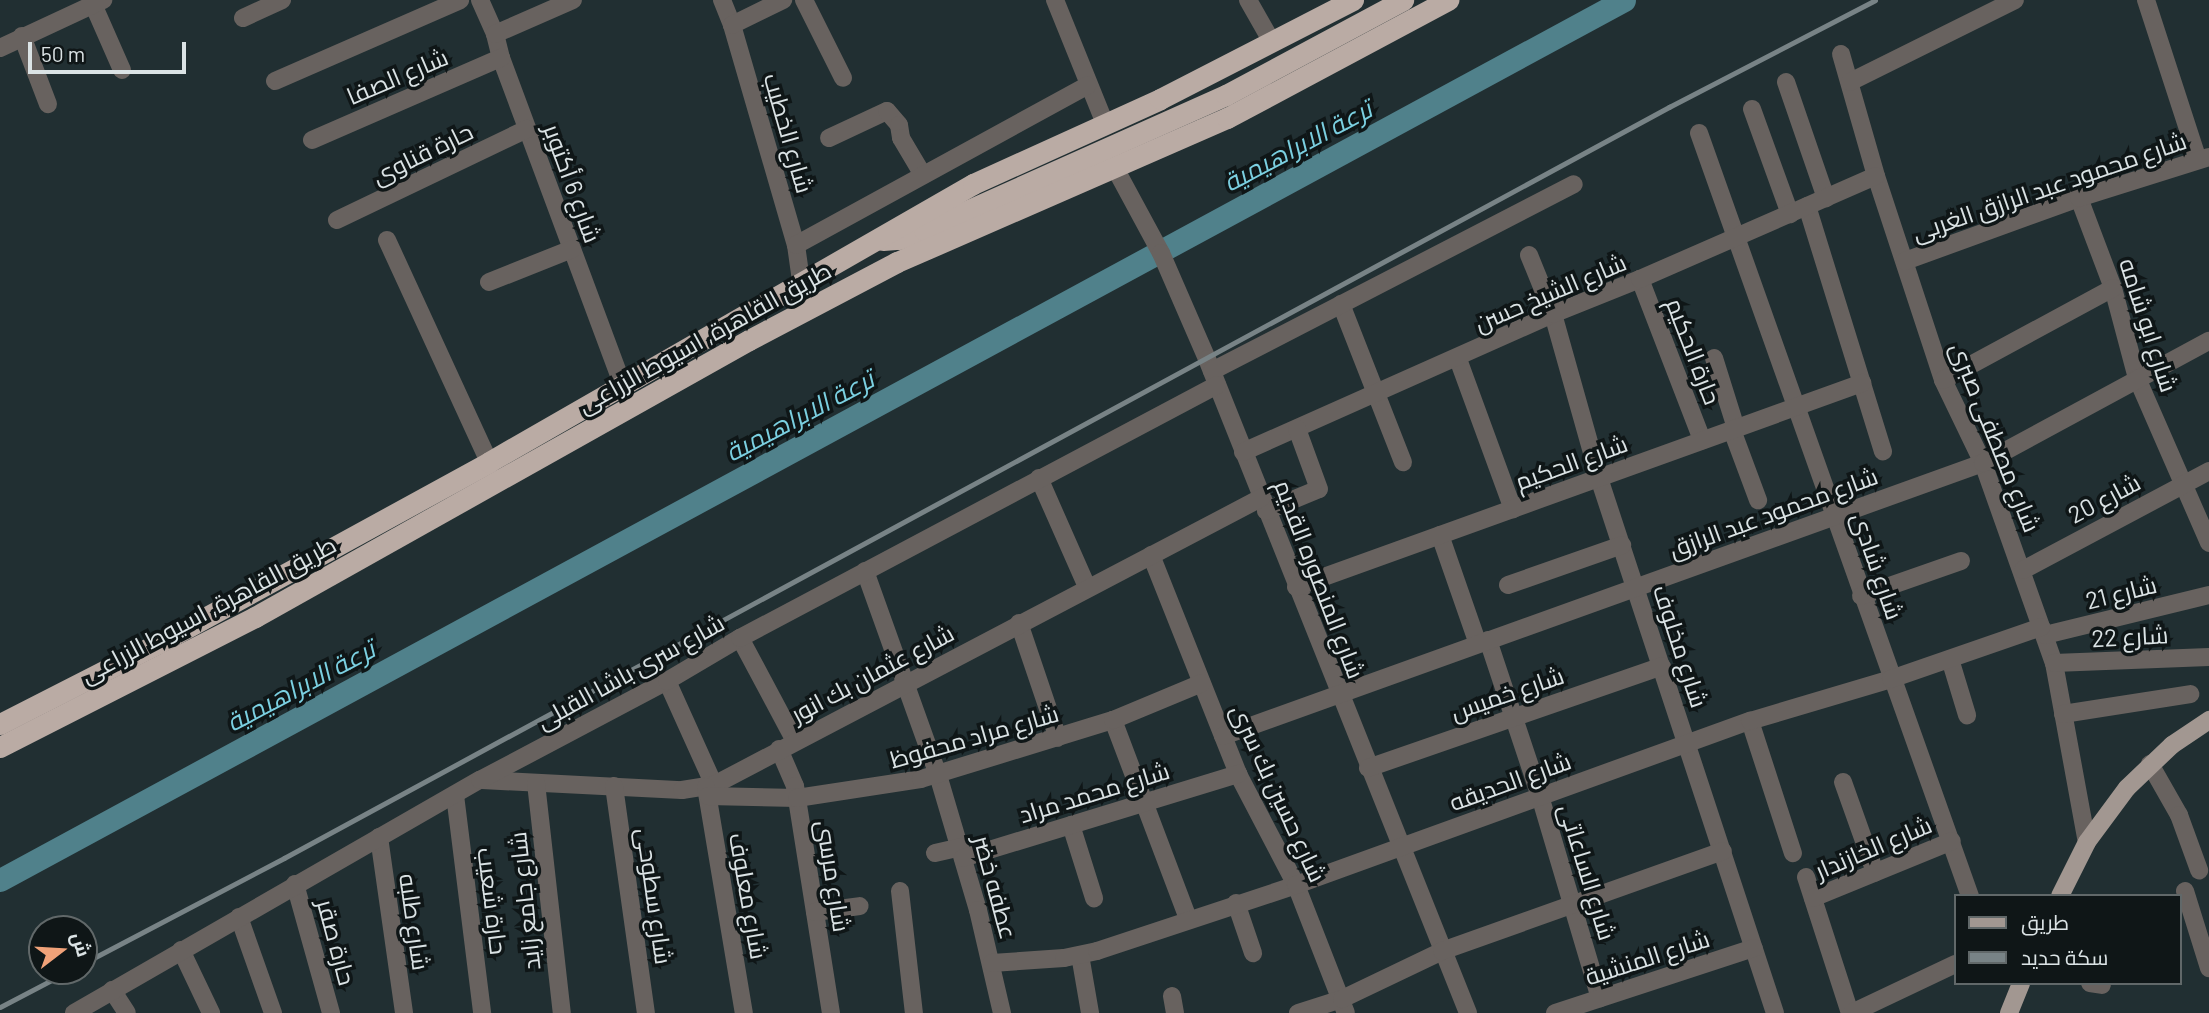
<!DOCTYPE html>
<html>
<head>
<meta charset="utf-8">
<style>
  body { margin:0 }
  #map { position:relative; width:2209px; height:1013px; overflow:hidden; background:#212f32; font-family:Barlow,Cairo,sans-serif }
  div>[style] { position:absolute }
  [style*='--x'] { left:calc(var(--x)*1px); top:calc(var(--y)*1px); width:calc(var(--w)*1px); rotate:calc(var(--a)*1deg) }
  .canal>* { height:23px; margin:-11.5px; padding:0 11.5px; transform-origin:11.5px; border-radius:11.5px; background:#50818b }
  .minor>* { height:18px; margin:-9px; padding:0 9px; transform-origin:9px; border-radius:9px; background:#68625f }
  .major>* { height:18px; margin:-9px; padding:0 9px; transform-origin:9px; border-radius:9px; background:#a29791 }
  .highway>* { height:21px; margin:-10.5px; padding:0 10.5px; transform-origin:10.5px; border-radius:10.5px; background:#baaba4 }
  .rail>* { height:5px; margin:-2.5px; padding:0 2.5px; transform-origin:2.5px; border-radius:2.5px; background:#788386 }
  span { translate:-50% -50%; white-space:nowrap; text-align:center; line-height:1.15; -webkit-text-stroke:7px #0f1617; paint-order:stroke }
  .street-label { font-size:24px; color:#dbe3e5 }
  .water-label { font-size:26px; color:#7bd0e1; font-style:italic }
  .legend { position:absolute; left:1954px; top:894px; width:228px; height:91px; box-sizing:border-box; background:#0f1617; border:2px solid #616869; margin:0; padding:9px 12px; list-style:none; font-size:21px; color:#dbe3e5 }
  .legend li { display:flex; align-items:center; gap:14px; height:35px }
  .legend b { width:35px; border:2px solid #616869 }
  .north { position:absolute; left:28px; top:915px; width:70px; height:70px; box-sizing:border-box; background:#0f1617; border:2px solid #616869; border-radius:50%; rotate:73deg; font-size:19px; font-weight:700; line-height:28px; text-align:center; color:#dbe3e5 }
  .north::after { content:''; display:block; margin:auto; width:24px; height:32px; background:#f0a279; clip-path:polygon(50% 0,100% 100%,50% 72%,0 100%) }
  .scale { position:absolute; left:28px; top:42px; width:158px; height:32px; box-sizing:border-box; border:4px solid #dbe3e5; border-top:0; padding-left:9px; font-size:21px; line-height:24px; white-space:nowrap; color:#dbe3e5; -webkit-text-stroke:5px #0f1617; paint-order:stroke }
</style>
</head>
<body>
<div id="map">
  <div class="canal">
    <div style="--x:0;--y:880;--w:1847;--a:-28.45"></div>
  </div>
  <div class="minor">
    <div style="--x:480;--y:0;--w:37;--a:66"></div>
    <div style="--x:495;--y:34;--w:25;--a:76"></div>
    <div style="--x:501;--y:58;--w:348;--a:69.6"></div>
    <div style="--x:722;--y:0;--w:27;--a:68"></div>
    <div style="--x:732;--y:25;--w:229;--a:73.8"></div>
    <div style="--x:796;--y:245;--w:37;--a:82"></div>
    <div style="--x:804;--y:0;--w:87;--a:63.4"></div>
    <div style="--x:1055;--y:0;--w:134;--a:68"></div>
    <div style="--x:1248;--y:0;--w:48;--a:60.3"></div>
    <div style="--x:2146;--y:0;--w:168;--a:72"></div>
    <div style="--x:93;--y:4;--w:72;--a:66.3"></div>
    <div style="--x:243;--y:18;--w:43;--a:-24.8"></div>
    <div style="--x:732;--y:25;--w:57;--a:-26.1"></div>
    <div style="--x:495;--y:34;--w:85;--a:-23.6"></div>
    <div style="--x:22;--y:36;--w:73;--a:69.1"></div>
    <div style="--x:0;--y:48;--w:114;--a:-25"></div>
    <div style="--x:1841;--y:54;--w:127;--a:74"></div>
    <div style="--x:1876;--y:176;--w:215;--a:71.8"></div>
    <div style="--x:1943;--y:380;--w:92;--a:64.3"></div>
    <div style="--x:1983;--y:463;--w:212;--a:70.5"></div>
    <div style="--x:2054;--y:663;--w:182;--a:79.6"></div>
    <div style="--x:275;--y:81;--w:202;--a:-23.6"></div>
    <div style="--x:1786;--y:82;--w:123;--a:71"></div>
    <div style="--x:1850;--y:82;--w:184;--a:-26.4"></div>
    <div style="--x:1752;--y:109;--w:112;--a:70.1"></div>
    <div style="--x:1699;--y:133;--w:810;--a:70.45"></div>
    <div style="--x:829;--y:138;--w:64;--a:-25"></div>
    <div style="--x:887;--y:111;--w:18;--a:49"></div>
    <div style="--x:899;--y:125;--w:13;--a:81"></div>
    <div style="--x:901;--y:138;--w:43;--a:59.3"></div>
    <div style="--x:312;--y:140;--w:206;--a:-23.5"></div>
    <div style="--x:1115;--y:168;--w:97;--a:61.6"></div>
    <div style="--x:1161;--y:253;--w:116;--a:66.5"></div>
    <div style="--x:1207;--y:359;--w:704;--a:68.24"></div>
    <div style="--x:2079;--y:198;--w:96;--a:69.3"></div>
    <div style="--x:2113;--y:288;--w:93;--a:75.1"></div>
    <div style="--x:2137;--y:378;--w:180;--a:66.4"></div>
    <div style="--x:1807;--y:206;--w:257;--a:72.8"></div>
    <div style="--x:337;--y:220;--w:211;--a:-25.6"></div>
    <div style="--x:387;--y:240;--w:244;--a:65.3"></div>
    <div style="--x:796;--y:245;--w:332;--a:-28.7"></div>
    <div style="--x:1529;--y:255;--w:64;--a:67.9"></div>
    <div style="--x:1553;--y:314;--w:170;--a:74.3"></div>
    <div style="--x:1599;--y:478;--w:563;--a:71.79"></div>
    <div style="--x:1905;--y:261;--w:185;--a:-19.9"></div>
    <div style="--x:2079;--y:198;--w:136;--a:-17.5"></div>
    <div style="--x:1640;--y:279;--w:173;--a:68.9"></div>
    <div style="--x:489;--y:282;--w:89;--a:-21.7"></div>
    <div style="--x:1341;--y:304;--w:170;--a:68.6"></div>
    <div style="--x:1714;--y:358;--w:73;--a:72.6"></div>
    <div style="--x:1458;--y:359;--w:160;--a:69.9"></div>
    <div style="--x:1212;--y:371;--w:407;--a:-27.3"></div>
    <div style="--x:1943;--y:380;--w:193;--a:-28.4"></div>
    <div style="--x:1732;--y:430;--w:75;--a:69.6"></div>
    <div style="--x:1243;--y:452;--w:339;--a:-24"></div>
    <div style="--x:1553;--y:314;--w:94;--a:-21.9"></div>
    <div style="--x:1640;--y:279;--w:257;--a:-23.6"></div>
    <div style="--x:1039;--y:478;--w:119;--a:66.2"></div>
    <div style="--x:1266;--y:511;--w:57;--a:-22.5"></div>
    <div style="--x:1319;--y:489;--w:64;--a:-110.1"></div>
    <div style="--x:1440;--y:535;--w:115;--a:70.8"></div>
    <div style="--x:1151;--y:555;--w:236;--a:68.3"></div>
    <div style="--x:1238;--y:774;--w:125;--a:62.4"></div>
    <div style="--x:1296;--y:885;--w:137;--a:68.7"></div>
    <div style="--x:2023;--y:570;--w:211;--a:-28"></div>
    <div style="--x:865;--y:571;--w:217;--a:70.3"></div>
    <div style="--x:938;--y:775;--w:141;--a:73.5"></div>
    <div style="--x:978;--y:910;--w:106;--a:76.9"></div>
    <div style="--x:1508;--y:585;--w:121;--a:-19.3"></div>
    <div style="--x:1296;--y:587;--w:602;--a:-19.82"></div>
    <div style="--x:1861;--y:596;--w:106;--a:-19.3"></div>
    <div style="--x:1019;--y:623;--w:121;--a:71.3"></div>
    <div style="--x:2045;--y:635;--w:169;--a:-13.7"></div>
    <div style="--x:740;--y:638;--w:117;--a:61.9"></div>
    <div style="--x:1488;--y:640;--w:164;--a:71.6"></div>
    <div style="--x:1540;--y:796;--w:211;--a:73.5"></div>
    <div style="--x:1950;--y:659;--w:59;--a:73.1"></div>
    <div style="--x:2054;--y:663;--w:155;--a:-2.2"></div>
    <div style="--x:667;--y:681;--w:114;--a:65.7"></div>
    <div style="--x:2063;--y:714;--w:129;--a:-8.9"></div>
    <div style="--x:1113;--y:720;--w:213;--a:69.3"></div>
    <div style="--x:1750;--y:721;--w:139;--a:72"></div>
    <div style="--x:1223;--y:736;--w:808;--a:-19.76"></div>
    <div style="--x:1983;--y:463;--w:257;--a:-28.4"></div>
    <div style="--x:779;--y:749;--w:40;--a:66.6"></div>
    <div style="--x:795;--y:786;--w:230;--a:81"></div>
    <div style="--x:2150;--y:764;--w:59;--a:60.4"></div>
    <div style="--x:2179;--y:815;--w:59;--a:70"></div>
    <div style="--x:1368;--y:768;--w:311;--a:-19.1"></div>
    <div style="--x:482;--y:780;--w:200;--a:2.9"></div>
    <div style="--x:682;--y:790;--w:32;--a:-9"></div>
    <div style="--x:714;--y:785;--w:618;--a:-27.69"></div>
    <div style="--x:1843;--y:782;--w:96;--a:70.4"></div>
    <div style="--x:536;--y:783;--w:231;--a:83.6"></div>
    <div style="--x:614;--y:786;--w:229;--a:82"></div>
    <div style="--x:706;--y:787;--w:229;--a:80.5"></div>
    <div style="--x:455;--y:795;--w:220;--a:82.9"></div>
    <div style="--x:708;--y:796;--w:89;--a:1.3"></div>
    <div style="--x:797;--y:798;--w:125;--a:-8.7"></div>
    <div style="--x:921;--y:779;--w:201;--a:-17.1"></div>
    <div style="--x:1113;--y:720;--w:96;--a:-22.6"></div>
    <div style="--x:1071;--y:825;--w:77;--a:72.5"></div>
    <div style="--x:379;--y:837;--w:178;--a:81.9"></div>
    <div style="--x:935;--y:853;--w:26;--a:-13"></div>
    <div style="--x:963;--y:858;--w:288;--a:-17"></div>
    <div style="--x:1806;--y:877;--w:143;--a:72.1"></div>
    <div style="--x:295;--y:884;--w:134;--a:74.4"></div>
    <div style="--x:900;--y:891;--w:123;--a:83.5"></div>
    <div style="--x:2185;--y:891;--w:81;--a:72.7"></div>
    <div style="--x:1813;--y:898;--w:150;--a:-22.3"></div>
    <div style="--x:1236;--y:903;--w:53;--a:71.2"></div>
    <div style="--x:815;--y:912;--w:45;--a:-7.6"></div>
    <div style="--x:239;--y:917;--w:102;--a:70.5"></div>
    <div style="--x:181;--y:950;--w:70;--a:64.5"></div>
    <div style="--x:1080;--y:955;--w:59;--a:80.2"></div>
    <div style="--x:992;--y:963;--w:72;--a:-4"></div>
    <div style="--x:1064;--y:958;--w:34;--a:-12"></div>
    <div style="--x:1097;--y:951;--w:210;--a:-18.3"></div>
    <div style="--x:1296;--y:885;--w:483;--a:-19.9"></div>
    <div style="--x:1750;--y:721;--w:147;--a:-16.6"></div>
    <div style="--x:1891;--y:679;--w:159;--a:-19.1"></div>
    <div style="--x:2090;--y:983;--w:12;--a:9"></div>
    <div style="--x:112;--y:990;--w:27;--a:57"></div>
    <div style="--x:1172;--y:996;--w:17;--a:80"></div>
    <div style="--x:74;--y:1013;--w:468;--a:-29.9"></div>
    <div style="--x:480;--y:780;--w:212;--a:-27.9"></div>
    <div style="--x:667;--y:681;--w:85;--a:-30.5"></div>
    <div style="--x:740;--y:638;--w:540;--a:-27.94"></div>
    <div style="--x:1298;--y:1013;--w:46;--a:-17.7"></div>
    <div style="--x:1342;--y:999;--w:111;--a:-25.6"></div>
    <div style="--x:1442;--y:951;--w:298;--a:-19.6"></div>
    <div style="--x:1555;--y:1013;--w:209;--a:-18.1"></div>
    <div style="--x:1852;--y:1013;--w:114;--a:-25.4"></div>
  </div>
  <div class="major">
    <div style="--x:2060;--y:896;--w:60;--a:-63.4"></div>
    <div style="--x:2087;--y:842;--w:67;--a:-53.5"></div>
    <div style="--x:2127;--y:788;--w:62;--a:-43.7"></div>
    <div style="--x:2172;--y:745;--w:45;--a:-34"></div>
    <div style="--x:2009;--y:1013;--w:32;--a:-68"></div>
  </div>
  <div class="highway">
    <div style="--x:883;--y:240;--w:16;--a:-4"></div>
    <div style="--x:899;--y:239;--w:27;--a:-20"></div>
    <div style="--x:924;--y:230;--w:331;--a:-24.1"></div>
    <div style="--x:1226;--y:95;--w:201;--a:-28.2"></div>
    <div style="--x:0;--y:724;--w:178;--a:-27"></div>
    <div style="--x:159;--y:643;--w:376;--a:-28.7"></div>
    <div style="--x:489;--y:462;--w:558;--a:-29.87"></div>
    <div style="--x:973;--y:184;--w:205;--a:-24.4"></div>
    <div style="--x:1160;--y:99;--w:217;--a:-27.2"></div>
    <div style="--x:0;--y:747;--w:286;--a:-27"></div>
    <div style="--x:255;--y:617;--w:566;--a:-29.28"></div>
    <div style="--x:749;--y:340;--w:167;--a:-27.8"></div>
    <div style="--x:897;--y:262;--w:360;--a:-23.6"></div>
    <div style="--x:1227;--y:118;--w:251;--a:-28.1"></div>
  </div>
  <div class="rail">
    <div style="--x:84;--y:963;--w:226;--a:-27.7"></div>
    <div style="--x:284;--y:858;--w:1576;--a:-28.47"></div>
    <div style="--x:1669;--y:107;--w:232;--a:-27.4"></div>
    <div style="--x:0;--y:1007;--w:78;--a:-27.6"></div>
  </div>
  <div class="street-label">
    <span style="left:397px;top:76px;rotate:-23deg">شارع الصفا</span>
    <span style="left:789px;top:133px;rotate:74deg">شارع الخطيب</span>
    <span style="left:422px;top:153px;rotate:-26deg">حارة قناوى</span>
    <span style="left:573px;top:183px;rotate:70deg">شارع 6 أكتوبر</span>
    <span style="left:2049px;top:186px;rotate:-19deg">شارع محمود عبد الرازق الغربى</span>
    <span style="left:1550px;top:292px;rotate:-23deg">شارع الشيخ حسن</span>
    <span style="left:2149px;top:325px;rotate:72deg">شارع ابو شامه</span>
    <span style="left:704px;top:337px;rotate:-29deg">طريق القاهرة, اسيوط الزراعى</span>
    <span style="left:1694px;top:351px;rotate:69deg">حارة الحكيم</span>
    <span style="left:1996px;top:437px;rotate:68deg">شارع مصطفى صبرى</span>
    <span style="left:1571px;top:462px;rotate:-20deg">شارع الحكيم</span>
    <span style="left:2104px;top:498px;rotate:-28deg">شارع 20</span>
    <span style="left:1773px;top:512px;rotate:-20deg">شارع محمود عبد الرازق</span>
    <span style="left:1878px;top:566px;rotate:71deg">شارع شادى</span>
    <span style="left:1320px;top:579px;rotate:69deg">شارع المنصوره القديم</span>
    <span style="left:2121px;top:592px;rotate:-14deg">شارع 21</span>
    <span style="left:208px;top:609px;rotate:-28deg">طريق القاهرة, اسيوط الزراعى</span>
    <span style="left:2130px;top:636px;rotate:-3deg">شارع 22</span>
    <span style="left:1681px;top:646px;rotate:72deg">شارع مخلوف</span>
    <span style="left:630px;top:671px;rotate:-29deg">شارع سرى باشا القبلى</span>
    <span style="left:872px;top:673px;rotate:-28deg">شارع عثمان بك انور</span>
    <span style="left:1507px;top:693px;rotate:-19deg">شارع خميس</span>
    <span style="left:974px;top:736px;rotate:-16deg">شارع مراد محفوظ</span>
    <span style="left:1510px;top:781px;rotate:-20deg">شارع الحديقه</span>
    <span style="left:1094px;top:792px;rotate:-17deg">شارع محمد مراد</span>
    <span style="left:1279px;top:793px;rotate:65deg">شارع حسين بك سرى</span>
    <span style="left:1873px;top:847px;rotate:-23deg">شارع الخازندار</span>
    <span style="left:1588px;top:872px;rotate:73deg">شارع الساعاتى</span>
    <span style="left:834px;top:876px;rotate:81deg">شارع مرسى</span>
    <span style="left:996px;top:887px;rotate:75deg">عطفه خضر</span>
    <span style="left:655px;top:896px;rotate:82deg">شارع سطوحى</span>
    <span style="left:749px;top:896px;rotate:80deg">شارع معلوف</span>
    <span style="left:493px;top:901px;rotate:83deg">حارة شعيب</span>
    <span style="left:524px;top:901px;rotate:-96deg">شارع جامع زايد</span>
    <span style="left:415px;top:922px;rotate:82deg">شارع طلبه</span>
    <span style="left:337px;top:942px;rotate:75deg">حارة صقر</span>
    <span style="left:1647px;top:957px;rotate:-18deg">شارع المنشية</span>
  </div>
  <div class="water-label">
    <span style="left:1297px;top:145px;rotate:-28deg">ترعة الابراهيمية</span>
    <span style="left:799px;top:415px;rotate:-28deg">ترعة الابراهيمية</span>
    <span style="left:300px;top:685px;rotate:-28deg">ترعة الابراهيمية</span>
  </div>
  <ul class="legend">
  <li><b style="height:9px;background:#a29791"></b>طريق</li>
  <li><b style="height:9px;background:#788386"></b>سكة حديد</li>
  </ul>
  <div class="north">ش</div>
  <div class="scale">50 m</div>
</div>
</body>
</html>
